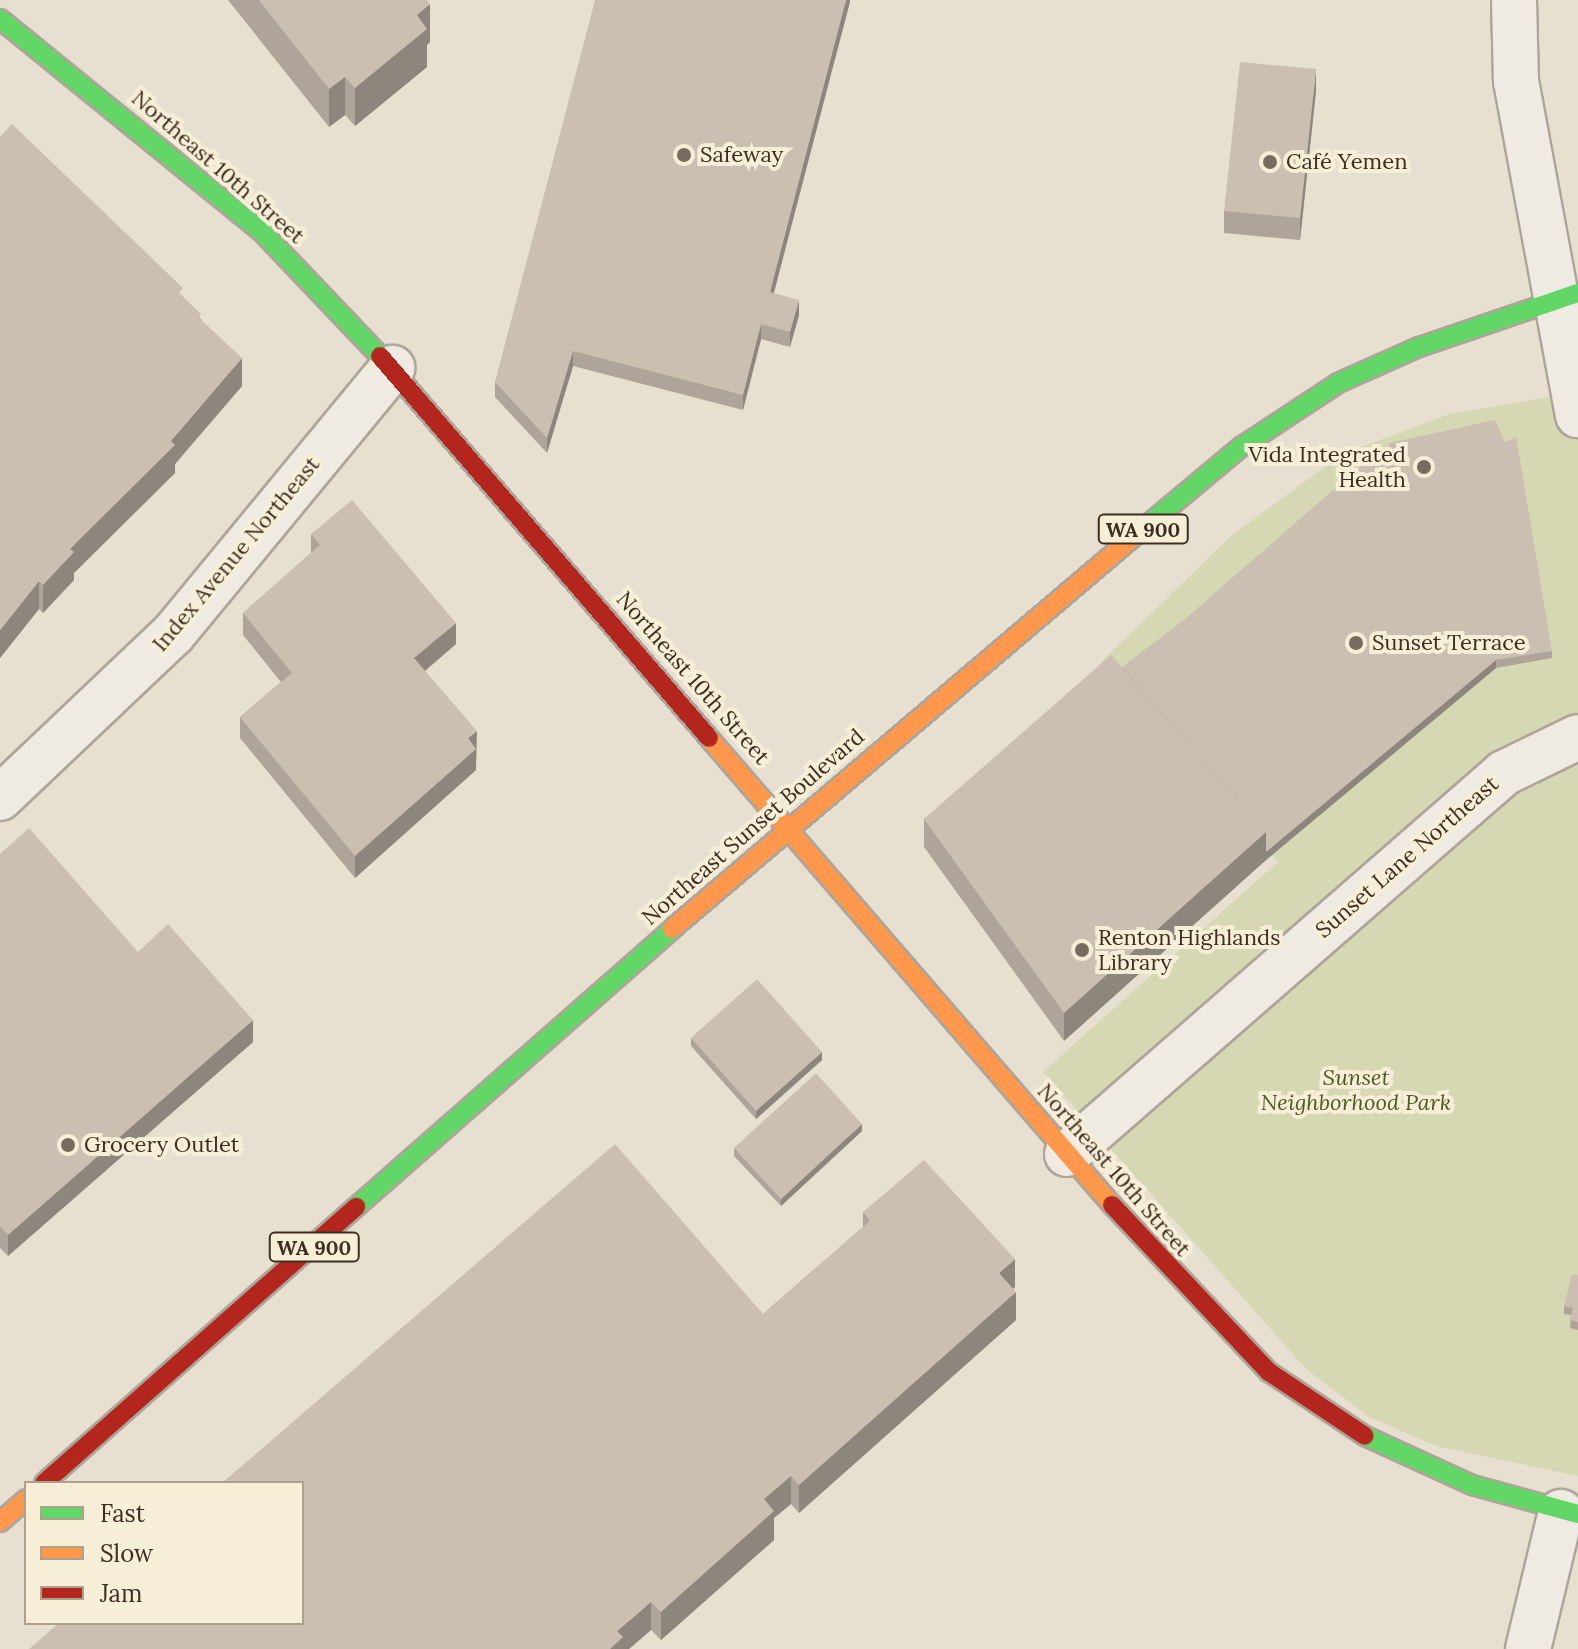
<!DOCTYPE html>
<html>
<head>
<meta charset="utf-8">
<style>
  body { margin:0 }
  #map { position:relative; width:1578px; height:1649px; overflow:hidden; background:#e7e0d1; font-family:Lora,serif }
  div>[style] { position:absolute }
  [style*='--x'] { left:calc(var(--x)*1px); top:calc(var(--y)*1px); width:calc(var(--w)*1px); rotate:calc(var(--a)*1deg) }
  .green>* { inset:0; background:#d6d7b3 }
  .roads { filter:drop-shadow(2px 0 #ada599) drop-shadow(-2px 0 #ada599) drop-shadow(0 2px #ada599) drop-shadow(0 -2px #ada599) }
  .street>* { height:44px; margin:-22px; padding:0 22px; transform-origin:22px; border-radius:22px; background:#efebe3 }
  .fast>* { height:18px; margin:-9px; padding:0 9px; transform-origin:9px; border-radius:9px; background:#63d668 }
  .slow>* { height:18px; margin:-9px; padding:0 9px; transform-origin:9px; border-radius:9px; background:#ff974d }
  .jam>* { height:18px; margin:-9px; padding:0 9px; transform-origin:9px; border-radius:9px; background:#b3261e }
  .wall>* { inset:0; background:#afa499 }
  .shaded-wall>* { inset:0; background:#8e867d }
  .building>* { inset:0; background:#cbbfb2 }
  .dots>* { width:22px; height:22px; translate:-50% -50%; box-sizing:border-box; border:4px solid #f7eed8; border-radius:50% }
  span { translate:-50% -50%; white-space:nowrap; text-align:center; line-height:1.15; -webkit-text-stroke:8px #f7eed8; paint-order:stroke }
  .shield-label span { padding:2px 6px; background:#f7eed8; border:2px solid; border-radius:6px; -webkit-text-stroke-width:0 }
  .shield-label { font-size:20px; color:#3d2e20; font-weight:700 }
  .poi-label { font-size:22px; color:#3d2e20 }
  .left { translate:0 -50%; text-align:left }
  .right { translate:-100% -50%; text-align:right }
  .street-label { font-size:22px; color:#3d2e20 }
  .park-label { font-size:22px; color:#4d5a26; font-style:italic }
  .legend { position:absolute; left:24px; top:1481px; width:280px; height:144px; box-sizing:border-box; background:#f7eed8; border:2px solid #ada18e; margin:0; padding:10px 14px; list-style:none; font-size:24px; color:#3d2e20 }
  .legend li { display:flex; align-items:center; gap:16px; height:40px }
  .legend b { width:40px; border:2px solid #ada18e }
</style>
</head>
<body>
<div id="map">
  <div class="green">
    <div style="clip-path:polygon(1578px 392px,1578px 1476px,1436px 1446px,1369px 1417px,1306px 1369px,1043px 1072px,1278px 862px,1101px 662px,1231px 536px,1342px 454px,1450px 414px)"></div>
  </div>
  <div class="roads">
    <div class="street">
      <div style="--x:1514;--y:0;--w:81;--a:88.6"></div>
      <div style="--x:1516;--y:81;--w:340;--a:79.5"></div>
      <div style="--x:0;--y:798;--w:238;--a:-43.5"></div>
      <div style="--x:173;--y:634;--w:345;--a:-50.5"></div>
      <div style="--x:1067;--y:1154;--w:580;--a:-41.08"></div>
      <div style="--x:1504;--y:773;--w:82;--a:-25.9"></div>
      <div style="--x:1528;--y:1649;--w:141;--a:-76.5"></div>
    </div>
    <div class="fast">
      <div style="--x:0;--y:19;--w:335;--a:39.1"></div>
      <div style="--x:260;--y:230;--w:174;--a:46.4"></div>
      <div style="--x:1132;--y:538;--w:142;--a:-39.9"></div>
      <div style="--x:1241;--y:447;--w:116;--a:-33.4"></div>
      <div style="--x:1338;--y:383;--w:89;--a:-24"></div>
      <div style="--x:1419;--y:347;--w:168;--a:-18.8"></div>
      <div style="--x:356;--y:1207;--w:421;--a:-41.3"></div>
      <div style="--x:1365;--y:1436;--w:118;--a:24.6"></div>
      <div style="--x:1472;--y:1485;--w:110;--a:15.3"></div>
    </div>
    <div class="slow">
      <div style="--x:709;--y:738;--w:617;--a:49.21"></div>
      <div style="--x:672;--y:929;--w:604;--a:-40.36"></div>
      <div style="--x:0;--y:1522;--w:35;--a:-41"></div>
    </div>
    <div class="jam">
      <div style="--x:380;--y:356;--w:504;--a:49.26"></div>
      <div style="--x:1112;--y:1205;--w:229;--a:46.8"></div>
      <div style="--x:1269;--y:1372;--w:115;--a:33.7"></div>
      <div style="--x:44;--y:1483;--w:417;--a:-41.5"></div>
    </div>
  </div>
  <div class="wall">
    <div style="clip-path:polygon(228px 0,427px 0,430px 42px,427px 45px,427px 67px,355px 126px,345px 115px,329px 127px)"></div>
    <div style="clip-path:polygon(850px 0,774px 293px,799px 315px,790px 347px,761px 339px,743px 410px,573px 366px,547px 453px,495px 397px,495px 382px)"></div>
    <div style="clip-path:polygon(1316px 91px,1300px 240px,1224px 233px,1224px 211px)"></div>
    <div style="clip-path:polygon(183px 297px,201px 319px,242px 386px,175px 464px,175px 473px,74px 573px,74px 580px,43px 613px,39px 609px,0 658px)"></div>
    <div style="clip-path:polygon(311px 534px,456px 644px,425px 671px,477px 753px,476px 754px,476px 770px,355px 878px,240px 738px,240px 717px,281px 682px,243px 635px,243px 613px,311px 553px)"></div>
    <div style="clip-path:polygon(1552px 651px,1552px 658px,1496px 668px,1266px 860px,1064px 1041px,924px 847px,924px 819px,1122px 667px)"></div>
    <div style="clip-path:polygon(0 854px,253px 1042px,8px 1256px,0 1248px)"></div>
    <div style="clip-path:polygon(691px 1038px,822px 1060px,756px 1119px,691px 1046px)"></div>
    <div style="clip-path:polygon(862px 1131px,781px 1206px,734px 1156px,734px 1148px)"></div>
    <div style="clip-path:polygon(863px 1212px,1015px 1287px,1013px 1289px,1016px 1320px,799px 1513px,791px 1504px,774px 1518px,774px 1540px,661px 1640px,651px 1630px,629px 1649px,763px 1314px,863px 1227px)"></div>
    <div style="clip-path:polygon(1578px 1275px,1578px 1330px,1570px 1328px,1571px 1315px,1564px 1314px,1564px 1306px)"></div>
  </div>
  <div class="shaded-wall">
    <div style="clip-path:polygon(846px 0,850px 0,850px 2px,770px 307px,770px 292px)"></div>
    <div style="clip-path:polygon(430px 4px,430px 42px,427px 45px,427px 67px,355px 126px,355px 88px,417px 15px)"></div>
    <div style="clip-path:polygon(1316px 69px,1316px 91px,1300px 240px,1300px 218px)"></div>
    <div style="clip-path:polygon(345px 77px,345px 115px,329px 127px,329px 89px)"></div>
    <div style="clip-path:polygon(799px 300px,799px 315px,790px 347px,790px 332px)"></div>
    <div style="clip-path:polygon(761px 324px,761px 339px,743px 410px,743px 395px)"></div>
    <div style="clip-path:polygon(573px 351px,573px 366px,547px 453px,547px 438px)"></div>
    <div style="clip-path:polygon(242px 358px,242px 386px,175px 464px,175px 473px,74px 573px,74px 580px,43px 613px,43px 585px,70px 549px,171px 441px)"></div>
    <div style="clip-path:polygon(39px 581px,39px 609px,0 658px,0 630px)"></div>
    <div style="clip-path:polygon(456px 623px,456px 644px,414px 680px,414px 658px)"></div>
    <div style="clip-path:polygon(1496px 660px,1496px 668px,1266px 860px,1266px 852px)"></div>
    <div style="clip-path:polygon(477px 731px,476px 770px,355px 878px,355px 856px,468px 738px)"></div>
    <div style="clip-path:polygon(1266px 832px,1266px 860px,1064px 1041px,1064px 1013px)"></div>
    <div style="clip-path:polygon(253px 1020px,253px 1042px,8px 1256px,8px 1235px)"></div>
    <div style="clip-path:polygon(822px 1052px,822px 1060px,756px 1119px,756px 1111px)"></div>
    <div style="clip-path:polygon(862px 1124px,862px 1131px,781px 1206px,781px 1199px)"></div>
    <div style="clip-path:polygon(1015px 1259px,1015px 1287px,999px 1301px,999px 1273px)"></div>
    <div style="clip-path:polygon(1016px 1292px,1016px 1320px,799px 1513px,799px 1485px)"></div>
    <div style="clip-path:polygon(791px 1476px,791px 1504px,774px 1518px,774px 1540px,661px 1640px,661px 1612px,764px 1499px)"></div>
    <div style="clip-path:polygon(651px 1602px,651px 1630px,629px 1649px,610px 1649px,617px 1631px)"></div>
  </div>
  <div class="building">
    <div style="clip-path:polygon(259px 0,427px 0,430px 4px,417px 15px,427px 29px,355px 88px,345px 77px,329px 89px)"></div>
    <div style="clip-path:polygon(595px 0,846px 0,770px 292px,799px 300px,790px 332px,761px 324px,743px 395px,573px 351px,547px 438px,495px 382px)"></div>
    <div style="clip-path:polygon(1240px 62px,1316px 69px,1300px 218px,1224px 211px)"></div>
    <div style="clip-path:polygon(12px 124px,183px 288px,179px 293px,201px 314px,198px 317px,242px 358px,171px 441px,175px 445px,70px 549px,74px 552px,43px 585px,39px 581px,0 630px,0 137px)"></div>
    <div style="clip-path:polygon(1495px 420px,1505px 442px,1516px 437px,1552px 651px,1496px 660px,1266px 852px,1266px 832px,1122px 667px,1185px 619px,1364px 463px,1389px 459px,1389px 443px)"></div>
    <div style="clip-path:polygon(352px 500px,456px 623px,414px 658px,477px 731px,468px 738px,476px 749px,355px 856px,240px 717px,292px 673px,243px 613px,320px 545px,311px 534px)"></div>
    <div style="clip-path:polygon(1111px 655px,1266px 832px,1064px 1013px,924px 819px)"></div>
    <div style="clip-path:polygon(29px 828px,138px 952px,168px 924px,253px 1020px,8px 1235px,0 1226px,0 854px)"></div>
    <div style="clip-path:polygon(757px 979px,822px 1052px,756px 1111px,691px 1038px)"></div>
    <div style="clip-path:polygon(816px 1073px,862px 1124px,781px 1199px,734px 1148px)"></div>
    <div style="clip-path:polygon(615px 1144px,763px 1314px,870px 1221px,863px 1212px,924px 1160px,1015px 1259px,999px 1273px,1016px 1292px,799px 1485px,791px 1476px,764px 1499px,774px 1511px,661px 1612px,651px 1602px,617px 1631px,623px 1637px,610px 1649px,29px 1649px,59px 1623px,302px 1623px,302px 1483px,222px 1483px)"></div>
    <div style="clip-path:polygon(1572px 1274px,1578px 1275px,1578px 1322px,1570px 1320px,1573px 1308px,1564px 1306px)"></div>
  </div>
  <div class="dots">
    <div style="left:684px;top:155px;background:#786c5e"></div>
    <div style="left:1270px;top:162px;background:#786c5e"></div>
    <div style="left:1424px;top:467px;background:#786c5e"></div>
    <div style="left:1356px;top:643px;background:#786c5e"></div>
    <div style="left:1082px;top:950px;background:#786c5e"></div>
    <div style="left:68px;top:1145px;background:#786c5e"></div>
  </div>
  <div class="shield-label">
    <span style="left:1143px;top:529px">WA 900</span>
    <span style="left:314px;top:1247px">WA 900</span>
  </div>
  <div class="poi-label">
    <span class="left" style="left:700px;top:155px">Safeway</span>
    <span class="left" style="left:1286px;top:162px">Café Yemen</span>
    <span class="right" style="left:1406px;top:467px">Vida Integrated<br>Health</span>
    <span class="left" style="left:1372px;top:643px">Sunset Terrace</span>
    <span class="left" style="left:1098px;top:950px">Renton Highlands<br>Library</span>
    <span class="left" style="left:84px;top:1145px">Grocery Outlet</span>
  </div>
  <div class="street-label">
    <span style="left:218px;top:167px;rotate:41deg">Northeast 10th Street</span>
    <span style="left:236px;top:554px;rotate:-50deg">Index Avenue Northeast</span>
    <span style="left:693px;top:678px;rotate:49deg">Northeast 10th Street</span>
    <span style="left:753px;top:827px;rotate:-41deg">Northeast Sunset Boulevard</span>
    <span style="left:1407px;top:857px;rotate:-41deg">Sunset Lane Northeast</span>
    <span style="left:1114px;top:1170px;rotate:49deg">Northeast 10th Street</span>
  </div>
  <div class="park-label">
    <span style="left:1356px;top:1090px">Sunset<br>Neighborhood Park</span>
  </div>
  <ul class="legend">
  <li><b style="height:10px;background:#63d668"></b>Fast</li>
  <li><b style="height:10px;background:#ff974d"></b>Slow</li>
  <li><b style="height:10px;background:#b3261e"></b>Jam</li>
  </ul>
</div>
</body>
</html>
